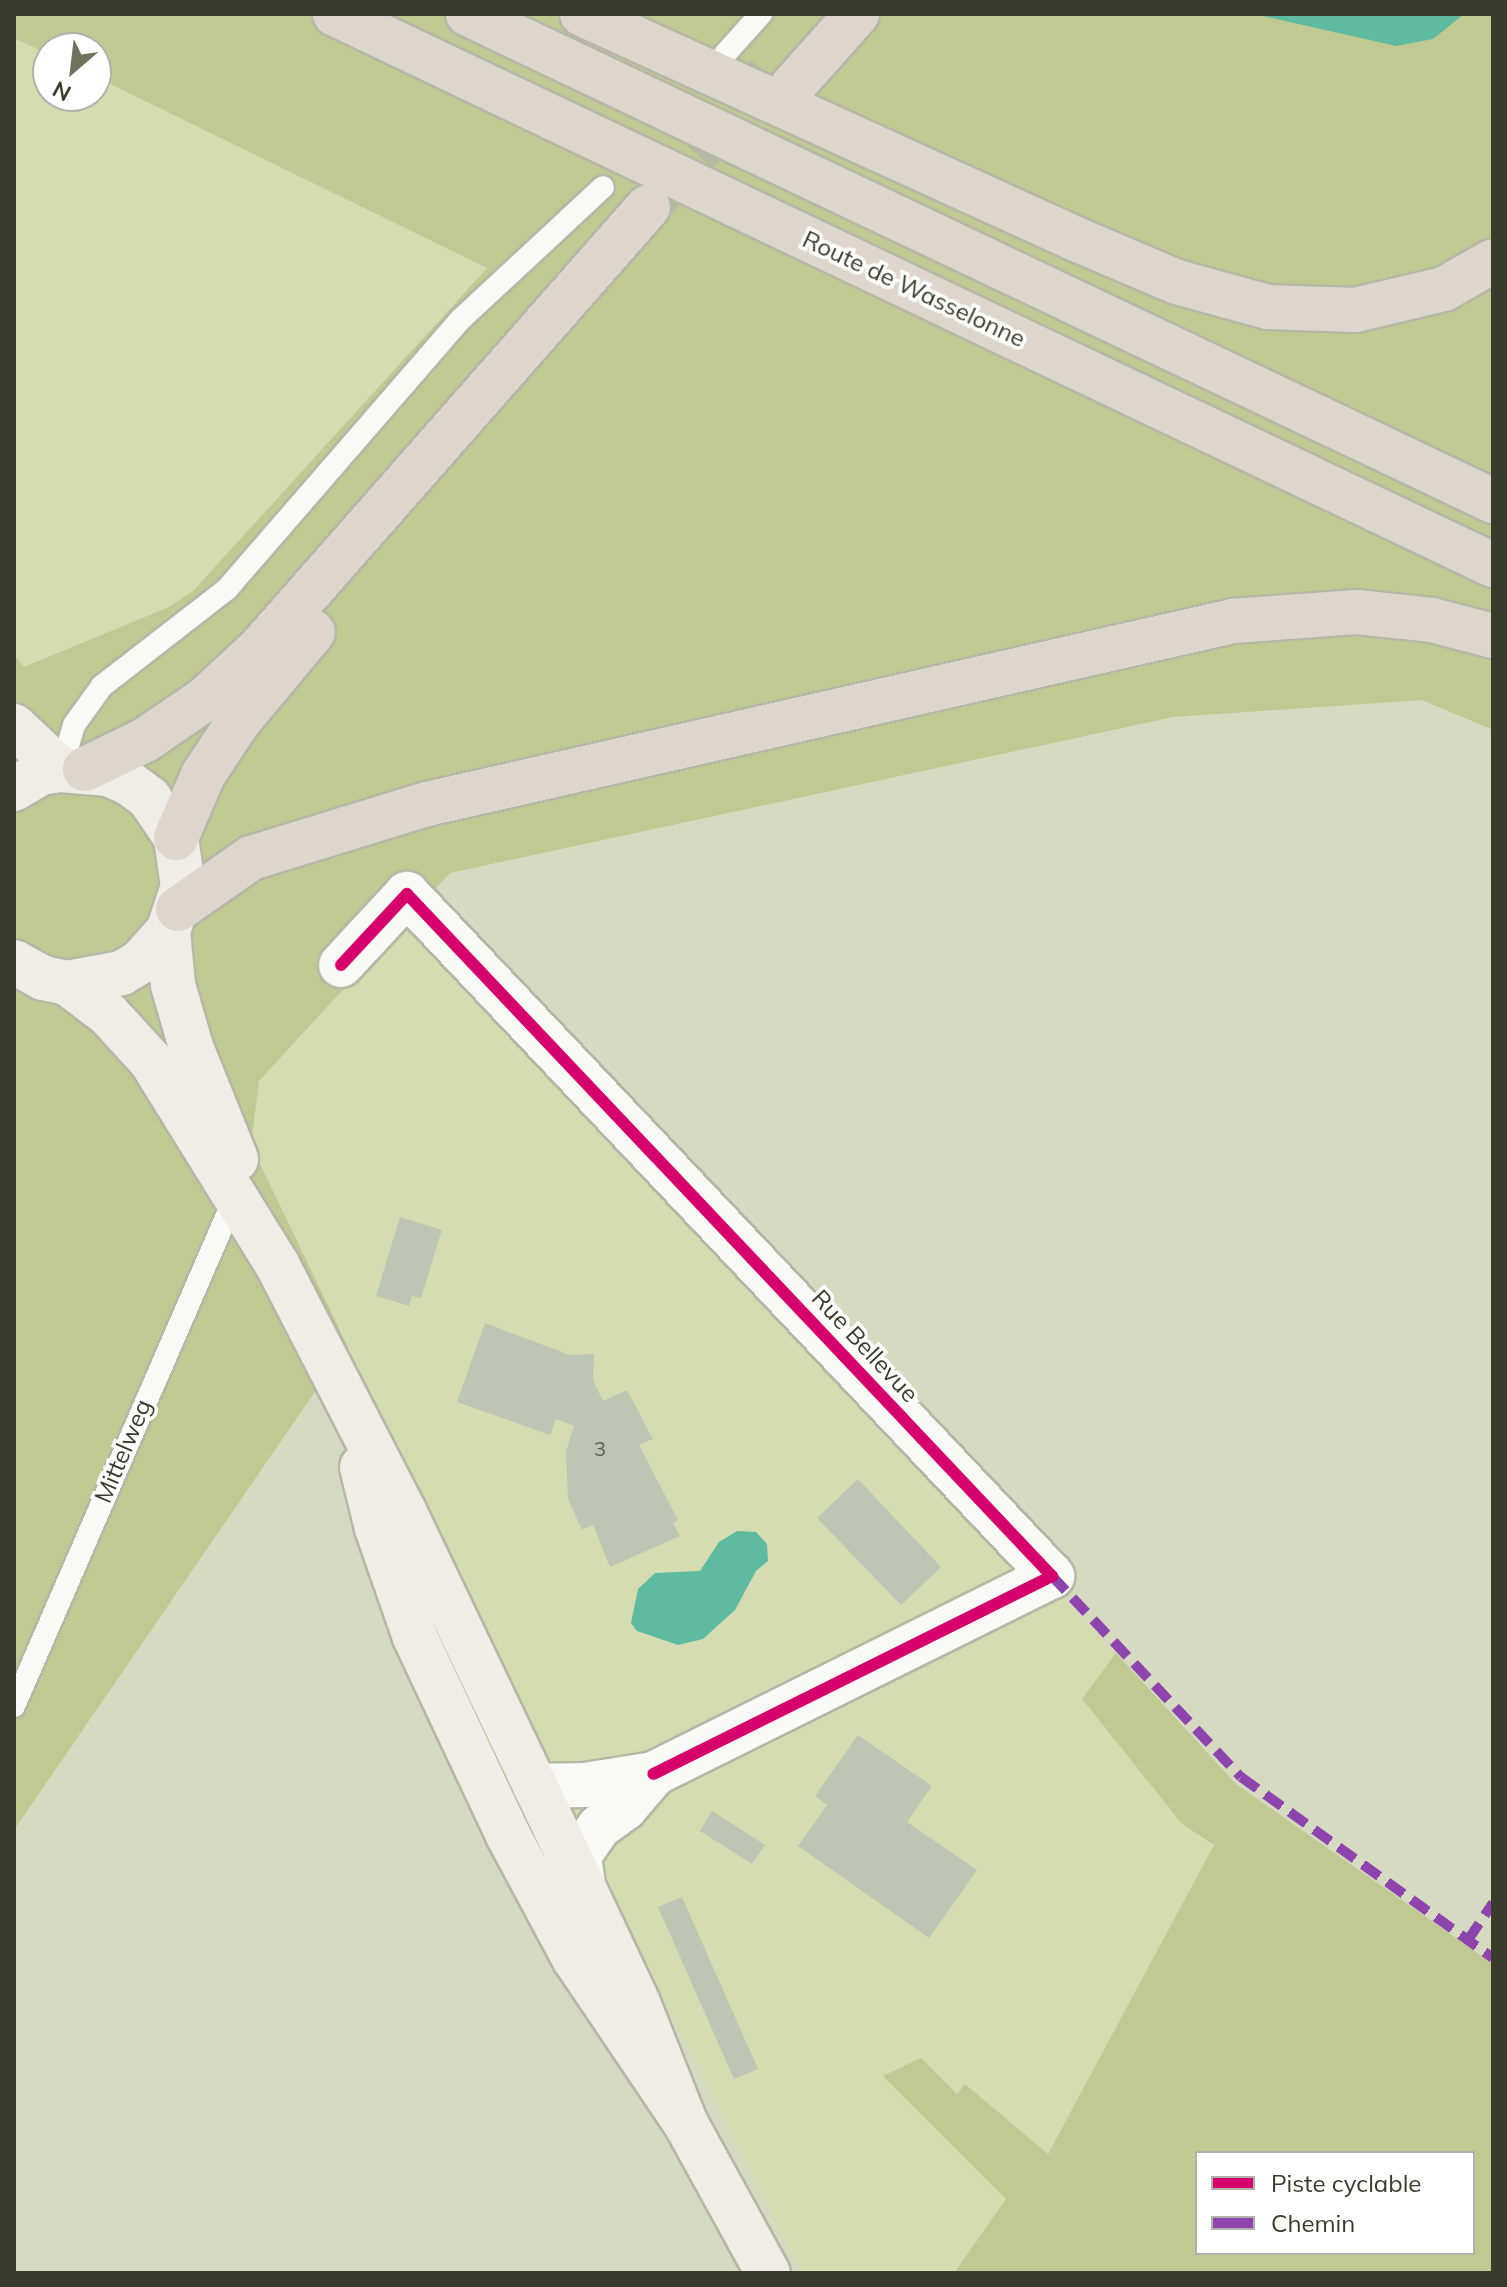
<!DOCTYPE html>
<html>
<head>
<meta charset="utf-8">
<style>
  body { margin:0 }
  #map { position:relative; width:1507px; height:2287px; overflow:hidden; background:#d5dac0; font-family:Mulish,sans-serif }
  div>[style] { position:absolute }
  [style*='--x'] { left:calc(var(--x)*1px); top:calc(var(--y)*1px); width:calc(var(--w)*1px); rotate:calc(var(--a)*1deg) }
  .built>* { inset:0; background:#d5dcb2 }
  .green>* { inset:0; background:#c1c992 }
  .water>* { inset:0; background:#5ebba0 }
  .building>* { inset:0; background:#bec6b3 }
  .trunk-tunnel>* { height:44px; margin-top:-22px; transform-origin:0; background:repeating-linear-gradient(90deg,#b6baa2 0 44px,transparent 0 66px) }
  .roads { filter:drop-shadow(2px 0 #b4b8a4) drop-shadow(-2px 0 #b4b8a4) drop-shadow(0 2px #b4b8a4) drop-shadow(0 -2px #b4b8a4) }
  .service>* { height:22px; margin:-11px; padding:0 11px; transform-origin:11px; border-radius:11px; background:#f9f9f6 }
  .minor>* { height:44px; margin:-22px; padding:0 22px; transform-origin:22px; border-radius:22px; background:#f9f9f6 }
  .secondary>* { height:44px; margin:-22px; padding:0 22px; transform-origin:22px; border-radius:22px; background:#efede5 }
  .trunk>* { height:44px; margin:-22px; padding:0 22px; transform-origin:22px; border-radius:22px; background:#ded6cc }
  .quiet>* { height:10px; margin-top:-5px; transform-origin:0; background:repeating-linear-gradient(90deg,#8e44ad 0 20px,transparent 0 30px) }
  .cycleway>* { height:12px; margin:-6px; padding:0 6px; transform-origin:6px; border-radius:6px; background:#d6006c }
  span { translate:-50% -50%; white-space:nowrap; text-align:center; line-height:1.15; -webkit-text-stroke:7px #fff; paint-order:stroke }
  .number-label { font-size:20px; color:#5a5e4c }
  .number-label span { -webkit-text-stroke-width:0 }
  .street-label { font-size:24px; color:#393c2a }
  .frame { position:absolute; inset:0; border:16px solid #393c2a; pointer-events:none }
  .legend { position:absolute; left:1195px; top:2151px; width:280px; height:104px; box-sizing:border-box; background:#fff; border:2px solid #b0b1aa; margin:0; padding:10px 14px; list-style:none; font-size:24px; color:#393c2a }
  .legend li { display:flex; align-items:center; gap:16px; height:40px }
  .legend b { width:40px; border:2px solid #b0b1aa }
  .north { position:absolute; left:32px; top:32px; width:80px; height:80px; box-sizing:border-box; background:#fff; border:2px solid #b0b1aa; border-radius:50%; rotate:208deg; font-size:22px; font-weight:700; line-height:32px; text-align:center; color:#393c2a }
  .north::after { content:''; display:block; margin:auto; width:28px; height:36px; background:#70735e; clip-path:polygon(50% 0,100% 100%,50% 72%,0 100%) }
</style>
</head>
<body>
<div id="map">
  <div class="built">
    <div style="clip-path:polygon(14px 38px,48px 54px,48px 96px,96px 96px,96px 77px,487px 268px,193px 591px,169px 607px,23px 667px,14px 655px)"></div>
    <div style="clip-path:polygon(410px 918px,1116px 1653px,1083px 1699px,1182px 1824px,1215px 1845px,1048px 2154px,965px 2084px,957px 2095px,921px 2058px,884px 2076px,1007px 2199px,954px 2273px,802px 2273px,613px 1899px,251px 1145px,259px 1081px)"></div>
  </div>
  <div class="green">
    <div style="clip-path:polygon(14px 14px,1493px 14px,1493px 730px,1422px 700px,1173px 717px,450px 873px,259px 1081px,251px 1145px,347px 1345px,14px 1830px,14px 655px,24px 667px,169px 607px,193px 591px,487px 268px,96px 77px,96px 48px,48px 48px,48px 54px,14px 38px)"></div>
    <div style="clip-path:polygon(evenodd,1116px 1653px,1236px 1784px,1493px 1964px,1493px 2273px,954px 2273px,1006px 2199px,883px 2076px,921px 2058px,957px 2094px,965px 2084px,1048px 2154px,1214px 1845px,1182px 1824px,1082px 1699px,1116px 1653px,1197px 2153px,1473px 2153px,1473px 2253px,1197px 2253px,1197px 2153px)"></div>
  </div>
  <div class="water">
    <div style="clip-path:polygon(1254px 14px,1464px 14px,1433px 39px,1396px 46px)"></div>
    <div style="clip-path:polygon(737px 1531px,756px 1532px,767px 1544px,768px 1561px,756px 1571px,735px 1610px,703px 1639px,678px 1645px,637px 1631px,631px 1623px,638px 1589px,655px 1573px,700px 1571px,719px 1542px)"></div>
  </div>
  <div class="building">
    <div style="clip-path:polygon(400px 1217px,442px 1230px,421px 1298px,412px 1296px,409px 1306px,376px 1296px)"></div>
    <div style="clip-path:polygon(485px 1323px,570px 1355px,594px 1354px,593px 1380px,603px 1401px,627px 1390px,653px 1439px,639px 1445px,678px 1520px,673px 1523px,680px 1536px,610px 1567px,593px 1525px,582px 1530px,568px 1499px,566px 1451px,574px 1426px,556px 1419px,550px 1435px,457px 1402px)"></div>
    <div style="clip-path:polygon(858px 1479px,941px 1567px,901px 1605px,817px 1518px)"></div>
    <div style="clip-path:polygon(858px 1735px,932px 1786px,907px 1822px,977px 1870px,929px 1938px,798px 1846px,827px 1805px,815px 1796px)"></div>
    <div style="clip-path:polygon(712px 1811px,765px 1845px,752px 1864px,700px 1831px)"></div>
    <div style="clip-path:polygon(682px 1897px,758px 2069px,734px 2079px,658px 1907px)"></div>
  </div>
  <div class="trunk-tunnel">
    <div style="--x:652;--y:203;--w:173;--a:-48"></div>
  </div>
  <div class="roads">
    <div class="service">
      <div style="--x:725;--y:54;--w:54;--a:-48"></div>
      <div style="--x:61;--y:770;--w:47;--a:-73.9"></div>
      <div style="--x:74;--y:725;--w:48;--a:-54.3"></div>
      <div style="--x:102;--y:686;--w:158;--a:-37.8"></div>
      <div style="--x:227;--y:589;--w:356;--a:-49.1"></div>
      <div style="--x:460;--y:320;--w:195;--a:-42.9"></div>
      <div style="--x:14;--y:1706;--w:555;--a:-66.53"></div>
    </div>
    <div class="minor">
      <div style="--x:341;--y:965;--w:97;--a:-47.1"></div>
      <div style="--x:407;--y:894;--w:939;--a:46.6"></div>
      <div style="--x:1052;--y:1576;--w:445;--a:153.6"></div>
      <div style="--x:535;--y:1786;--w:50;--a:-1.1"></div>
      <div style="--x:585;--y:1785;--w:70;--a:-9.1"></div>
      <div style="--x:654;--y:1774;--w:45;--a:130.5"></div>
      <div style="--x:625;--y:1808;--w:32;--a:144"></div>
      <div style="--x:599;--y:1827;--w:35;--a:125"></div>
      <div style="--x:579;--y:1856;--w:30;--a:82"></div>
    </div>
    <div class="secondary">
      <div style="--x:14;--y:726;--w:64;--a:43.1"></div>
      <div style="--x:14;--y:789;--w:31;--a:-31"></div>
      <div style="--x:41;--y:773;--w:20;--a:-9"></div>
      <div style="--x:61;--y:770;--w:47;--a:4.9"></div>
      <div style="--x:108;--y:774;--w:24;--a:24"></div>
      <div style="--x:130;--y:784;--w:24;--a:36"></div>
      <div style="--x:149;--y:798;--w:48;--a:56"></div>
      <div style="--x:176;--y:838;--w:49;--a:81.7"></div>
      <div style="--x:183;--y:886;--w:47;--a:108.4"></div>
      <div style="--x:168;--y:931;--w:42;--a:132.1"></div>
      <div style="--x:140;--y:962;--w:21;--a:149"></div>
      <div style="--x:122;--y:973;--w:56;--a:169.7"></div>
      <div style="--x:67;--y:983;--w:25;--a:-168"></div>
      <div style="--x:43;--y:978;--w:33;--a:-151"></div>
      <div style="--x:168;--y:931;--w:54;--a:84.7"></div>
      <div style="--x:173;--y:985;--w:65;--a:73.8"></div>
      <div style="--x:191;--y:1047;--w:121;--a:68.1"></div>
      <div style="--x:67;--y:983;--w:51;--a:37.1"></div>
      <div style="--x:108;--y:1014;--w:64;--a:47.5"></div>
      <div style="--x:151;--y:1061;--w:241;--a:58.2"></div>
      <div style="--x:278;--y:1266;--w:276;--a:62.8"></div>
      <div style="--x:404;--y:1511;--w:416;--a:64.5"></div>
      <div style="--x:583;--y:1886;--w:129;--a:64.8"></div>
      <div style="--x:638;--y:2003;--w:130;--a:68.4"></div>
      <div style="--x:362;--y:1467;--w:63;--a:76.2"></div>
      <div style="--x:377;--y:1528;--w:115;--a:70.8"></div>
      <div style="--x:415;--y:1637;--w:219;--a:64.8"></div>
      <div style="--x:508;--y:1835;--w:140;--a:61.8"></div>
      <div style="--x:574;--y:1958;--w:200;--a:56"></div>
      <div style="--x:686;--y:2124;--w:170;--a:61.2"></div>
    </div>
    <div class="trunk">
      <div style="--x:335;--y:14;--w:1282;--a:25.45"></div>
      <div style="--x:468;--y:14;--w:1135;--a:25.41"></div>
      <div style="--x:582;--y:14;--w:545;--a:24.5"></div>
      <div style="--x:1078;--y:240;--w:108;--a:23"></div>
      <div style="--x:1177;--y:282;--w:94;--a:15.4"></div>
      <div style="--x:1268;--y:307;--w:87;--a:2"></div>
      <div style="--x:1355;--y:310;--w:91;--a:-13.3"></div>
      <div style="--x:1444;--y:289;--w:56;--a:-29.7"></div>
      <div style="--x:792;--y:87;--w:98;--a:-48.3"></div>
      <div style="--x:85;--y:769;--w:67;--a:-25.8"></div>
      <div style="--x:145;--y:740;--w:73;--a:-34.3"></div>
      <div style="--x:205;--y:699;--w:76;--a:-42.9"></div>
      <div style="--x:261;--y:647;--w:586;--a:-48.67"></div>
      <div style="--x:176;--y:838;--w:69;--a:-66.8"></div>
      <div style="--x:203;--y:775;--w:64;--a:-56.6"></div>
      <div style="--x:238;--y:722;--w:117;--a:-50.2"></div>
      <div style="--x:178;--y:909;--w:89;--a:-34.9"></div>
      <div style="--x:251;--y:858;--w:184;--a:-17.1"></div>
      <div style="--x:427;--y:804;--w:827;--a:-12.79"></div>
      <div style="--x:1233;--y:621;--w:123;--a:-4.2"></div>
      <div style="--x:1356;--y:612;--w:76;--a:6"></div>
      <div style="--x:1432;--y:620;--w:63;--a:14.7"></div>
    </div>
  </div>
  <div class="quiet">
    <div style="--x:1052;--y:1576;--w:276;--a:46.8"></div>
    <div style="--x:1241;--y:1777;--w:310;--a:35.7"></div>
    <div style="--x:1468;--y:1940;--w:45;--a:-56"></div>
  </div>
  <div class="cycleway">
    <div style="--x:341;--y:965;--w:97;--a:-47.1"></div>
    <div style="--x:407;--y:894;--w:939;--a:46.6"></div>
    <div style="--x:1052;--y:1576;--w:445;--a:153.6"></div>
  </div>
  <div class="number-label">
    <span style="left:600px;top:1448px">3</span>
  </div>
  <div class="street-label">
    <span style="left:914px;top:289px;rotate:25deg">Route de Wasselonne</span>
    <span style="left:865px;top:1346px;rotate:47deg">Rue Bellevue</span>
    <span style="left:123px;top:1451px;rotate:-67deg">Mittelweg</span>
  </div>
  <div class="frame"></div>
  <ul class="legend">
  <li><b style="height:10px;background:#d6006c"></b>Piste cyclable</li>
  <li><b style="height:10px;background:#8e44ad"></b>Chemin</li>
  </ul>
  <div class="north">N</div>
</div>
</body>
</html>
